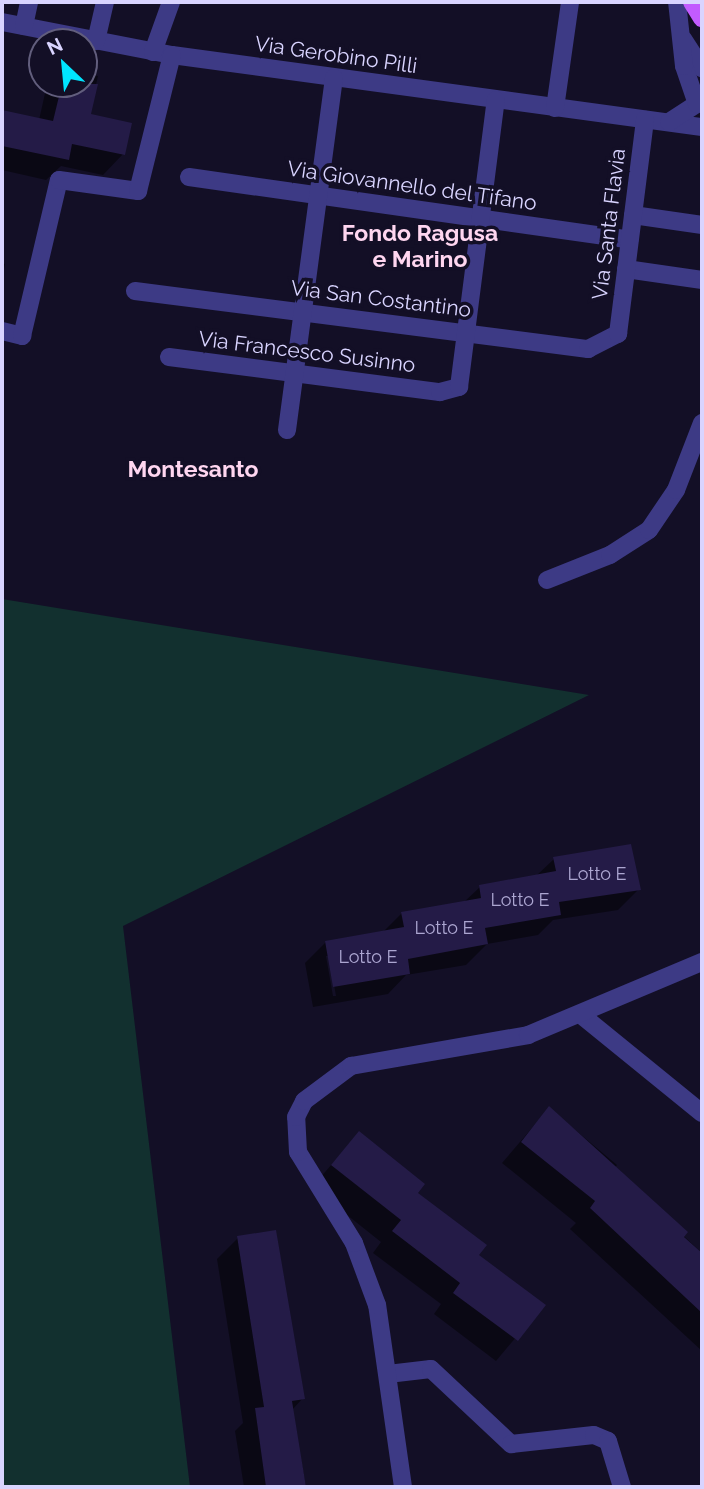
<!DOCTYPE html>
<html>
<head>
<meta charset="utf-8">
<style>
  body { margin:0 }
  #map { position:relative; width:704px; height:1489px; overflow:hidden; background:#130f26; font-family:Raleway,sans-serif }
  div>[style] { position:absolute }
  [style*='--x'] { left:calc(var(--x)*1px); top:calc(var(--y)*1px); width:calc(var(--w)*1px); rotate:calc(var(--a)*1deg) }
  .green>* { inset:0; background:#12302f }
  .shadow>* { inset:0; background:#0007 }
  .building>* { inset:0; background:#241b47 }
  .street>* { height:18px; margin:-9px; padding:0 9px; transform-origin:9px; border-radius:9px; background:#3d3a85 }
  .primary>* { height:18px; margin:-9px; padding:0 9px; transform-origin:9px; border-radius:9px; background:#c25bff }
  span { translate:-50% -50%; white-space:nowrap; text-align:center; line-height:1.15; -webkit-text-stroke:7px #130f26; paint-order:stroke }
  .number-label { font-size:18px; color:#aca6d1 }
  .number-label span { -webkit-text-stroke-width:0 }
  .street-label { font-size:21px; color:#d9d4ff }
  .neighbourhood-label { font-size:23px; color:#ffd6f0; font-weight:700 }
  .frame { position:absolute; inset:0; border:4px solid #d9d4ff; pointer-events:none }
  .north { position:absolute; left:28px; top:28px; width:70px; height:70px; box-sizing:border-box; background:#130f26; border:2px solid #625e7d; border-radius:50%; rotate:334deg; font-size:19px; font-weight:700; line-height:28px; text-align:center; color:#d9d4ff }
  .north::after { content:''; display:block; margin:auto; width:24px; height:32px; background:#00e5ff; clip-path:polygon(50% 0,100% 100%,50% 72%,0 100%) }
</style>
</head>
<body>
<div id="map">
  <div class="green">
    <div style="clip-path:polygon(2px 599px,589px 695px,123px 926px,190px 1487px,2px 1487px)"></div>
  </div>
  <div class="shadow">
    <div style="clip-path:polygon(84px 73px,98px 76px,89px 115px,123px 154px,103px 175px,61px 166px,46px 180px,2px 170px,2px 112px,39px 120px,46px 89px,84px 84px)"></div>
    <div style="clip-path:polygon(2px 263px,5px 264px,2px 279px)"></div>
    <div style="clip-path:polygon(evenodd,554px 859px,639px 889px,618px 910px,553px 920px,538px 935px,487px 944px,466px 965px,406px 975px,388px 994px,313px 1007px,305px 963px,326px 942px,383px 932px,402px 913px,463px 903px,480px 887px,536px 876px,554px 859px,326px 956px,329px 956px,336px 996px,333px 996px,326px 956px)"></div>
    <div style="clip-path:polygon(549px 1108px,617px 1165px,613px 1170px,702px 1253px,702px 1351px,570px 1229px,576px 1223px,502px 1163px)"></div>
    <div style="clip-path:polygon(359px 1133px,477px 1256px,543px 1305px,496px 1361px,434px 1314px,441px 1304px,373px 1253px,381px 1242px,312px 1187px)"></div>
    <div style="clip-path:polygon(238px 1238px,303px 1398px,292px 1410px,306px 1487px,244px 1487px,235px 1431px,243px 1423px,217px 1259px)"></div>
  </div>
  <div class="building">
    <div style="clip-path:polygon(62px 84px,98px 84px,91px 114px,132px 123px,125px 155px,72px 144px,69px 160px,2px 146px,2px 110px,53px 121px)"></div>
    <div style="clip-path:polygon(631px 844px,641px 890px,559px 902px,561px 915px,485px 928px,488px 944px,408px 959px,410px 974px,333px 987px,325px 941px,404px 927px,401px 912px,481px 898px,479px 885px,556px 871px,553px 857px)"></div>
    <div style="clip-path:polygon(549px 1106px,688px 1232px,684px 1237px,702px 1253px,702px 1313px,590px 1208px,595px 1201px,521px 1142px)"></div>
    <div style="clip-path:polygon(359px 1131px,425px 1184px,418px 1193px,487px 1245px,479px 1255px,546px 1305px,518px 1341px,453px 1293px,460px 1283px,392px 1231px,401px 1220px,331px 1165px)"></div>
    <div style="clip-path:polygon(276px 1230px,305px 1399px,292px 1401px,306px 1487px,266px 1487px,255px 1408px,264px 1407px,237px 1236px)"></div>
  </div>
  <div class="street">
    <div style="--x:2;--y:22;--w:173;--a:11"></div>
    <div style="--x:172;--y:55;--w:535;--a:7.74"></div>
    <div style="--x:24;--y:26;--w:25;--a:-78"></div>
    <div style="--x:683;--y:39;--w:35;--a:57"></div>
    <div style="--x:96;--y:41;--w:40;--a:-77"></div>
    <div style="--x:153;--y:52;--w:53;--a:-70.2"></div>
    <div style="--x:555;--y:108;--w:107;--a:-81.9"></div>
    <div style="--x:669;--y:122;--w:33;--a:-33"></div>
    <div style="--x:697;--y:104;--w:40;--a:-108.9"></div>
    <div style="--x:684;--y:66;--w:64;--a:-96.2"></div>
    <div style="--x:189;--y:177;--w:445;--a:8.1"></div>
    <div style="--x:633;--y:215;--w:70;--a:8.2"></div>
    <div style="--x:626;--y:269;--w:77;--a:8.2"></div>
    <div style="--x:135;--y:291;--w:457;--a:7.3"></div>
    <div style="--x:588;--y:349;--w:34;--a:-27"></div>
    <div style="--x:618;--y:334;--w:216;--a:-82.8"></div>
    <div style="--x:2;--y:331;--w:21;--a:14"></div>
    <div style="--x:22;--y:336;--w:160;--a:-76.7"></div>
    <div style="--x:59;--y:180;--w:80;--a:7.9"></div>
    <div style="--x:138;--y:191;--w:140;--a:-76"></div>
    <div style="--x:169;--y:357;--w:273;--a:7.4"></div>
    <div style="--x:440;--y:392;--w:20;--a:-15"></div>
    <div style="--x:459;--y:387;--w:289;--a:-82.7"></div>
    <div style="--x:287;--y:430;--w:355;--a:-82.4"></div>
    <div style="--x:547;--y:580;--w:68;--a:-21.6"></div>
    <div style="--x:610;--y:555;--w:46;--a:-32.7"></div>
    <div style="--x:649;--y:530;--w:48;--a:-56"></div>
    <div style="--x:676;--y:490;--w:72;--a:-68.8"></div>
    <div style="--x:580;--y:1014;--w:157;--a:39.1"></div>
    <div style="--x:388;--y:1374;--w:43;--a:-6.6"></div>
    <div style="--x:431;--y:1369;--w:110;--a:43.2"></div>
    <div style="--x:511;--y:1444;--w:83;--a:-6.2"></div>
    <div style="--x:594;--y:1435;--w:15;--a:23"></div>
    <div style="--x:608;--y:1441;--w:48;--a:73.1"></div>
    <div style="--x:403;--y:1487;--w:184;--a:-98.1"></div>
    <div style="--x:377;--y:1305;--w:66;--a:-110.4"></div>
    <div style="--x:354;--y:1243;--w:107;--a:-121.6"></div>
    <div style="--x:298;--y:1152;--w:35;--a:-93"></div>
    <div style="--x:296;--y:1117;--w:18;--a:-63"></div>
    <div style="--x:304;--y:1101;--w:59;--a:-36.7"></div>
    <div style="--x:351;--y:1066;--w:180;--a:-9.9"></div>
    <div style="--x:528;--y:1035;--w:189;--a:-22.8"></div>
  </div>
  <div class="primary">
    <div style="--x:692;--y:2;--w:19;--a:58"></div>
  </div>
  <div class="number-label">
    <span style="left:597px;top:874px">Lotto E</span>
    <span style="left:520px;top:900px">Lotto E</span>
    <span style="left:444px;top:928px">Lotto E</span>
    <span style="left:368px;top:957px">Lotto E</span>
  </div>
  <div class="street-label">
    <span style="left:336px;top:55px;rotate:8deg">Via Gerobino Pilli</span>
    <span style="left:412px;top:186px;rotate:8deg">Via Giovannello del Tifano</span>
    <span style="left:609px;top:224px;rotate:-83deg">Via Santa Flavia</span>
    <span style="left:381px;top:299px;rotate:7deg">Via San Costantino</span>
    <span style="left:307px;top:352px;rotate:7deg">Via Francesco Susinno</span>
  </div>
  <div class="neighbourhood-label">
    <span style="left:420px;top:246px">Fondo Ragusa<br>e Marino</span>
    <span style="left:193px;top:469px">Montesanto</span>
  </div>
  <div class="frame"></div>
  <div class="north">N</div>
</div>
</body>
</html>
